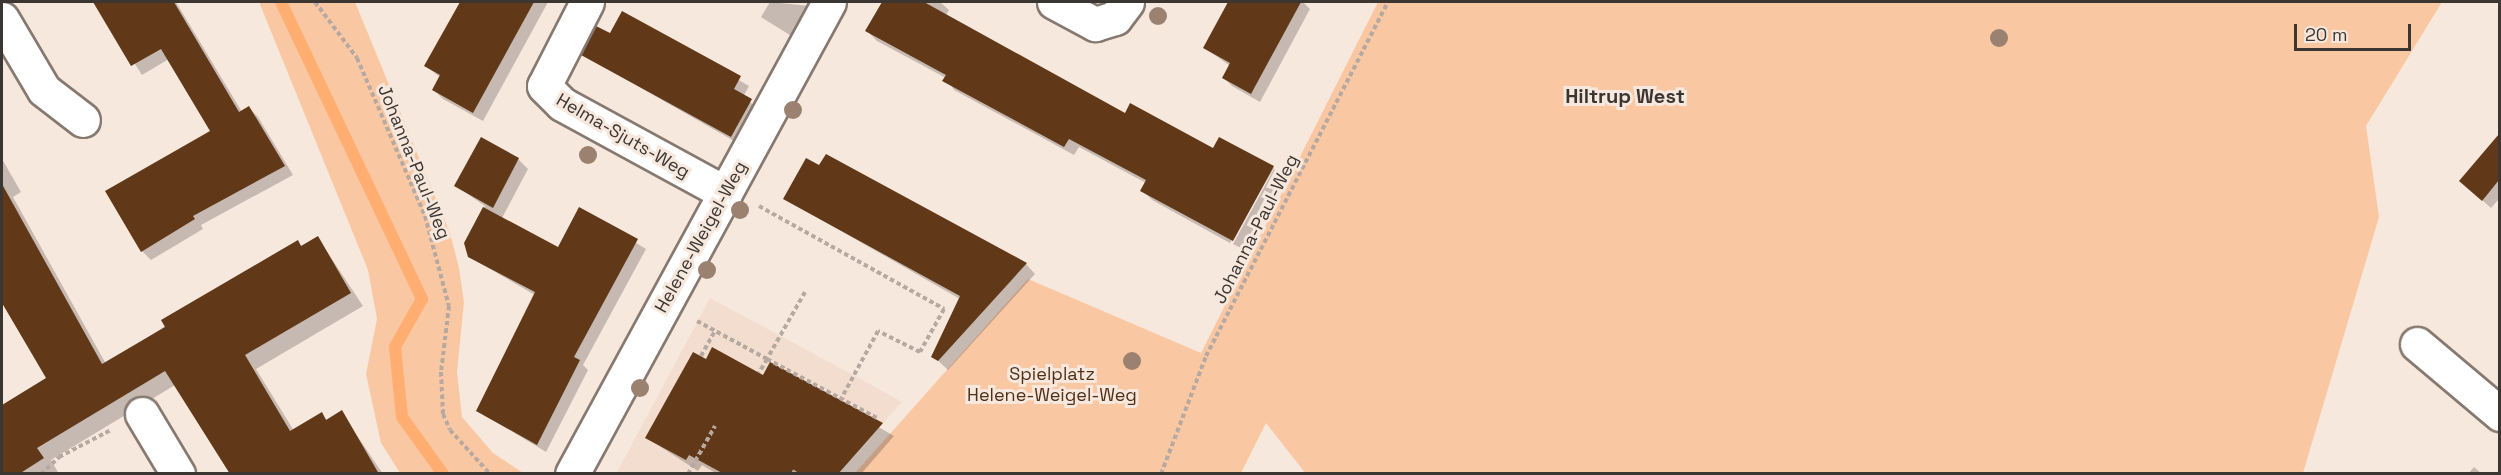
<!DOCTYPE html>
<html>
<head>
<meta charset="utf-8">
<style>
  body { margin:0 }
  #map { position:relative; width:2501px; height:475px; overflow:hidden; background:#f7e8de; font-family:"Space Grotesk",sans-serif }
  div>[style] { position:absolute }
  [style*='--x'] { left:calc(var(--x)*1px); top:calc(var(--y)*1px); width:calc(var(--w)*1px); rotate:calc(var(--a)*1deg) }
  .built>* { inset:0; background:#f3ddce }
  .green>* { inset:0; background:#fac7a3 }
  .shadow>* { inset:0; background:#0003 }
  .stream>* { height:12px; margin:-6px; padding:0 6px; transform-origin:6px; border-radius:6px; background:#ffad71 }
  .building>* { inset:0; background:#613818 }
  .path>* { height:4px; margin-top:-2px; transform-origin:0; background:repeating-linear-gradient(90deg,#b5a9a1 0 4.5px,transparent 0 7.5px) }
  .roads { filter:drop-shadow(2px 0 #877970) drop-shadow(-2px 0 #877970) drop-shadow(0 2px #877970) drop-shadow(0 -2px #877970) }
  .minor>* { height:33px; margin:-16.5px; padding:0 16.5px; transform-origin:16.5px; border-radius:16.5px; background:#fff }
  .trees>* { width:18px; height:18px; margin:-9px; border-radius:50%; background:#9b8270 }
  span { translate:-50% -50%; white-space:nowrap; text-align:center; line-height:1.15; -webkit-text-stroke:6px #f7e8de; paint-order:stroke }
  .street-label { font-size:18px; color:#3c3632 }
  .park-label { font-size:18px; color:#502f16 }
  .neighbourhood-label { font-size:20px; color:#3c3632; font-weight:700 }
  .frame { position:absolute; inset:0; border:3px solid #3c3632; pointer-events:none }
  .scale { position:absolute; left:2294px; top:24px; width:117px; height:27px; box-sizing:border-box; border:3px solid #3c3632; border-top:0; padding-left:8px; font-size:18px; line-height:21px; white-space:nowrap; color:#3c3632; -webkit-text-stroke:4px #f7e8de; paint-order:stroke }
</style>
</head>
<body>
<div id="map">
  <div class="built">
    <div style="clip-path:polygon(710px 298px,857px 377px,902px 402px,838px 473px,616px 474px)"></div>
  </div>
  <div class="green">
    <div style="clip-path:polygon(259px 2px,355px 2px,450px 233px,459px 268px,464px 302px,457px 372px,462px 417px,493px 453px,523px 473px,400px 473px,381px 443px,366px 374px,377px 319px,368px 270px)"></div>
    <div style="clip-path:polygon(1378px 2px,2442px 2px,2366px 126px,2379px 217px,2303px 473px,1306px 474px,1266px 423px,1241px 473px,855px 473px,1028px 279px,1201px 353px)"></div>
  </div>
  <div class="shadow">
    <div style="clip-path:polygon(83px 2px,176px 2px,242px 112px,249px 108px,258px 117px,293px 175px,201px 225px,203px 229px,151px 260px,142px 251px,212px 132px,169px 59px,142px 75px,95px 2px)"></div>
    <div style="clip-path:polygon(465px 2px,548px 2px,483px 121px,443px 99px,434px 90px,441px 78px,426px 66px)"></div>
    <div style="clip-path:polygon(770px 2px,810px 6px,793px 37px,761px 17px)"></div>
    <div style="clip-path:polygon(884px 2px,940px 2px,949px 10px,946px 15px,1125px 115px,1214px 150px,1220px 139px,1274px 168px,1230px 243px,1152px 200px,1142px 190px,1146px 183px,1079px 147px,1074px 155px,954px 90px,946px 78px,877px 41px,867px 31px)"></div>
    <div style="clip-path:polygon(1230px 2px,1303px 2px,1310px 9px,1260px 102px,1232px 86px,1223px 77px,1230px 66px,1205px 48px)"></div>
    <div style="clip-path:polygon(623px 13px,749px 86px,743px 97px,760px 110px,741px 145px,583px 55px,610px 35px)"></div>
    <div style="clip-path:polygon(2500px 136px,2500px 198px,2491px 208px,2461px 181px)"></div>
    <div style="clip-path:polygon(2px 159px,21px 192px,13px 197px,106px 364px,297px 242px,303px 247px,318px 238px,363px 306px,256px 369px,294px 431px,321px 414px,328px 421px,341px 412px,383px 474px,230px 474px,175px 385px,51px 460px,59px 474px,2px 474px,2px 406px,48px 378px,2px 300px)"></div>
    <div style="clip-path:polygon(518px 159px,528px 169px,502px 218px,558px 249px,580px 209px,646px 249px,583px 365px,588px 370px,546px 452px,478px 411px,535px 295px,469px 257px,465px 243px,485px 206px,456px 186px)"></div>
    <div style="clip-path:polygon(1274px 169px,1283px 177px,1243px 249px,1233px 244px)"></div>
    <div style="clip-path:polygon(785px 199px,1026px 264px,1035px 274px,948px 370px,933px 356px,960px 299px)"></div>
    <div style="clip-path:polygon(707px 361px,764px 377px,771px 364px,894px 436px,861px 474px,717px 474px,702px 465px,698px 471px,647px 438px)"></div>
    <div style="clip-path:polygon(2474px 467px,2482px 474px,2468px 474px)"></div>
  </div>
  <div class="stream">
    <div style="--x:281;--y:2;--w:329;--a:64.6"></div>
    <div style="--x:422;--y:299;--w:55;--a:119.4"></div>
    <div style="--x:395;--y:347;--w:70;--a:84.3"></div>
    <div style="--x:402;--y:417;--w:70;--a:54.3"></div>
  </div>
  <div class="building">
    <div style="clip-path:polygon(93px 2px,174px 2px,239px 112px,249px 106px,285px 166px,193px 216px,195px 219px,141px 252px,105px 191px,210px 131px,161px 49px,131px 66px)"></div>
    <div style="clip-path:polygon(460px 2px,534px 2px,473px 113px,432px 90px,440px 75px,424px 66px)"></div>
    <div style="clip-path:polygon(882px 2px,924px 2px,1125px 113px,1130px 103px,1213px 148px,1219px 137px,1274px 166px,1233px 241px,1140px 191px,1146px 180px,1069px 139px,1064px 147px,942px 81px,946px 75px,865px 31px)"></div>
    <div style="clip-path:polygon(1228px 2px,1301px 2px,1251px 94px,1222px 78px,1230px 63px,1203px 48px)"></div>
    <div style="clip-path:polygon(622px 11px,741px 76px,734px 89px,752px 99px,731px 137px,581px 55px,596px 26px,610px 33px)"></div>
    <div style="clip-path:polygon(2499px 134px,2499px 180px,2482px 201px,2459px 181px)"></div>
    <div style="clip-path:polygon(481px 137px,519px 158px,493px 208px,454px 186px)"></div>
    <div style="clip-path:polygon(826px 154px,1027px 263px,938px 361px,931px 357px,960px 296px,783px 199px,806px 158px,819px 165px)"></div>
    <div style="clip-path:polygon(2px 184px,102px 364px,165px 327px,161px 320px,298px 240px,301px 246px,318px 236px,351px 293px,245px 355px,290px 431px,322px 412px,326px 420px,342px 410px,379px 474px,230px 474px,165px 371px,37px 448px,44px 458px,19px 474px,2px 474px,2px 405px,46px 378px,2px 303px)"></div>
    <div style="clip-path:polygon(483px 207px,558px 247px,579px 207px,638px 239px,574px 357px,580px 360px,537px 445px,476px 411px,535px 292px,468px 257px,464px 243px)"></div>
    <div style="clip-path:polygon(712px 347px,763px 375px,770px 362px,883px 423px,838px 474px,724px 474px,689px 455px,686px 460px,645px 438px,693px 352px,706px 359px)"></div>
  </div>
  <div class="path">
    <div style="--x:315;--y:2;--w:70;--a:53.1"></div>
    <div style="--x:357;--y:58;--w:172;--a:66.7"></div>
    <div style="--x:425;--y:216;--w:93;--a:75.1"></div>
    <div style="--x:449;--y:306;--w:66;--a:96.9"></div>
    <div style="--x:441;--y:372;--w:42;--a:87.3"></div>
    <div style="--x:443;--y:414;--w:17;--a:66"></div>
    <div style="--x:450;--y:430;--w:59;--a:47.7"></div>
    <div style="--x:759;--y:206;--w:212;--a:29.1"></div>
    <div style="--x:944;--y:309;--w:49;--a:119.2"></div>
    <div style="--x:920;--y:352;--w:47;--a:-153.4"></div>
    <div style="--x:878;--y:331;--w:77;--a:118.6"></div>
    <div style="--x:805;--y:292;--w:77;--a:119.6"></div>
    <div style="--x:767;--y:359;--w:125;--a:28.2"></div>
    <div style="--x:697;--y:321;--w:80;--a:28.5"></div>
    <div style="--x:767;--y:359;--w:16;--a:120"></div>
    <div style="--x:701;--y:356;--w:29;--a:-61"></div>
    <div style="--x:41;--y:474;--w:25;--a:-43"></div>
    <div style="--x:59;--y:457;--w:59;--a:-27.4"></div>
    <div style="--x:688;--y:474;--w:55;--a:-60.6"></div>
    <div style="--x:793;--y:474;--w:4;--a:-63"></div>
    <div style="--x:1161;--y:474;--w:126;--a:-69.1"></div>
    <div style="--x:1206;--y:356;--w:398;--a:-62.8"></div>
  </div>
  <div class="roads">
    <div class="minor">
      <div style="--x:587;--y:2;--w:94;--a:117.1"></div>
      <div style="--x:544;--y:86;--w:25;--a:45"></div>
      <div style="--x:562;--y:104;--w:186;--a:28.6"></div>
      <div style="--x:1054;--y:2;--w:47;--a:28.2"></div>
      <div style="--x:1095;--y:24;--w:21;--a:-17"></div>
      <div style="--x:1115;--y:18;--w:20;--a:-53"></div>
      <div style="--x:2;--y:19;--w:82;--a:59.4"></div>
      <div style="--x:44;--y:90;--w:49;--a:37.6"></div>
      <div style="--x:2417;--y:344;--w:109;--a:40.1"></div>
      <div style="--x:142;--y:414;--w:70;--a:59"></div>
      <div style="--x:572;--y:474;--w:537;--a:-61.43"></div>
    </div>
  </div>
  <div class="trees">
    <div style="left:1158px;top:16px"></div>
    <div style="left:1999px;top:38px"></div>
    <div style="left:793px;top:110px"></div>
    <div style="left:588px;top:155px"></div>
    <div style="left:740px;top:210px"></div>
    <div style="left:707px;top:270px"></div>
    <div style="left:1132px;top:361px"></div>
    <div style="left:640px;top:388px"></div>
  </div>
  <div class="street-label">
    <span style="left:623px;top:136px;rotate:30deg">Helma-Sjuts-Weg</span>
    <span style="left:414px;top:162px;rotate:68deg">Johanna-Paul-Weg</span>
    <span style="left:1256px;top:229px;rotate:-63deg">Johanna-Paul-Weg</span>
    <span style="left:701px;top:237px;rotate:-61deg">Helene-Weigel-Weg</span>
  </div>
  <div class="park-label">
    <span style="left:1052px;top:385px">Spielplatz<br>Helene-Weigel-Weg</span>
  </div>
  <div class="neighbourhood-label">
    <span style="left:1625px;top:96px">Hiltrup West</span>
  </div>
  <div class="frame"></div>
  <div class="scale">20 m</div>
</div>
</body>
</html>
